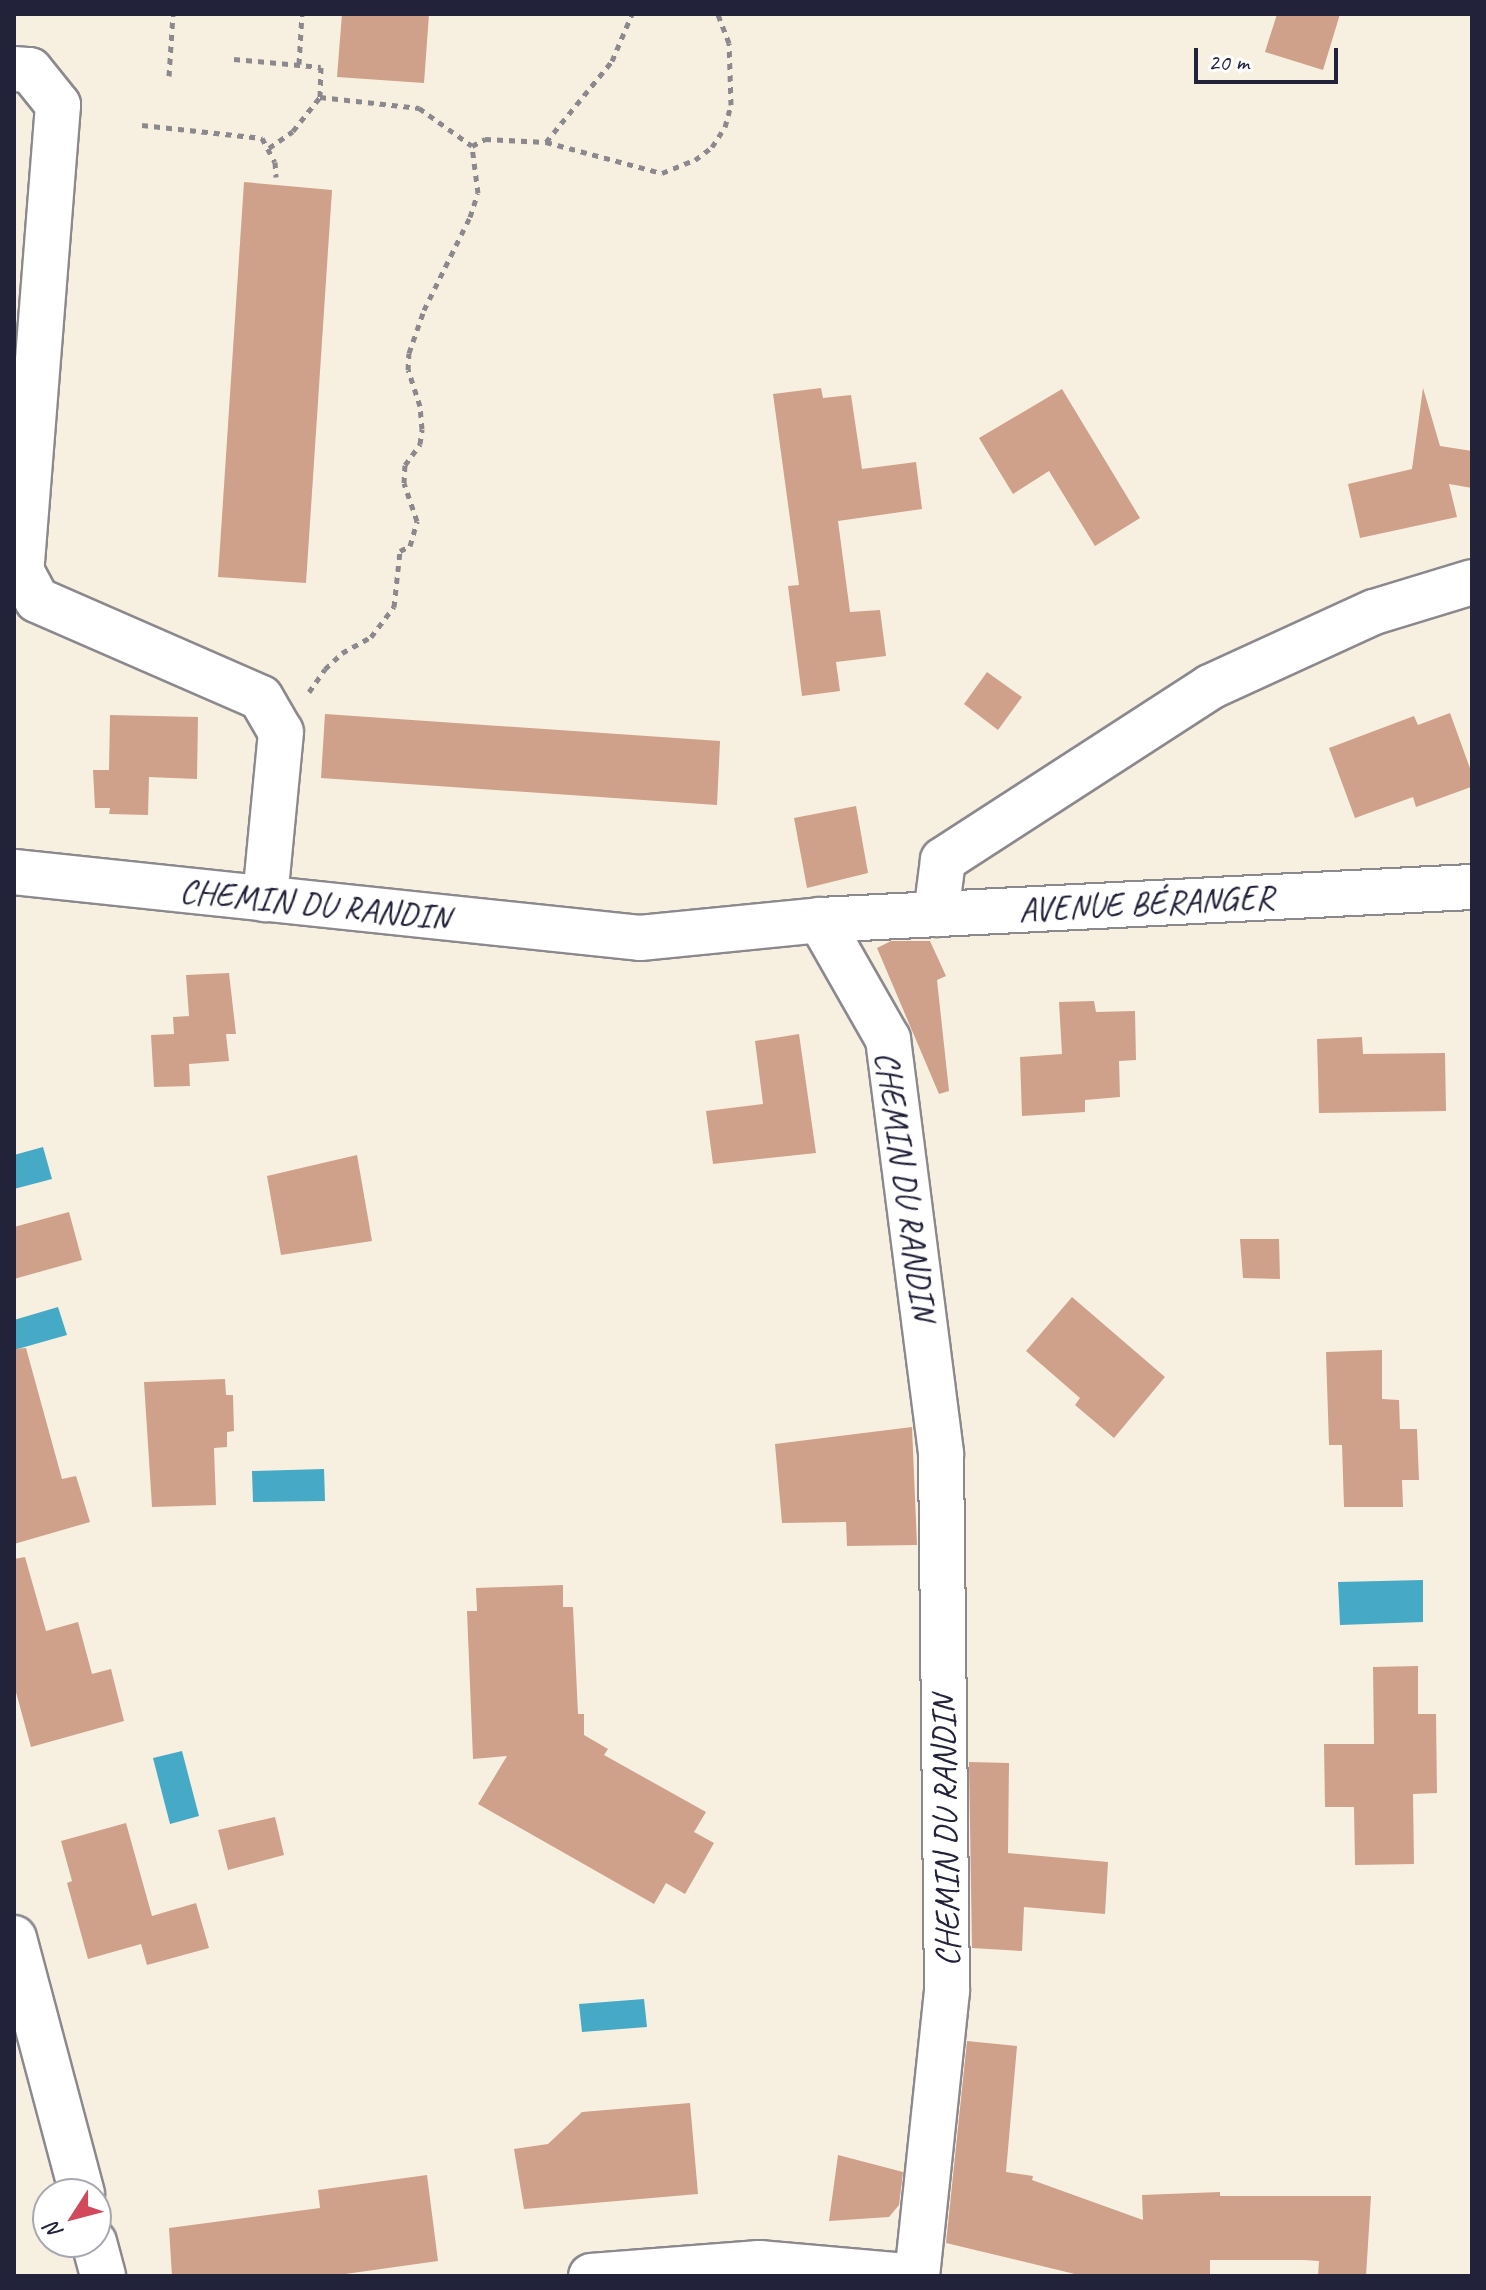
<!DOCTYPE html>
<html>
<head>
<meta charset="utf-8">
<style>
  body { margin:0 }
  #map { position:relative; width:1486px; height:2290px; overflow:hidden; background:#f7f0e0; font-family:Caveat,sans-serif }
  div>[style] { position:absolute }
  [style*='--x'] { left:calc(var(--x)*1px); top:calc(var(--y)*1px); width:calc(var(--w)*1px); rotate:calc(var(--a)*1deg) }
  .water>* { inset:0; background:#46a9c5 }
  .building>* { inset:0; background:#cfa08a }
  .path>* { height:5px; margin-top:-2.5px; transform-origin:0; background:repeating-linear-gradient(90deg,#8c898e 0 6px,transparent 0 12px) }
  .roads { filter:drop-shadow(2px 0 #8c898e) drop-shadow(-2px 0 #8c898e) drop-shadow(0 2px #8c898e) drop-shadow(0 -2px #8c898e) }
  .minor>* { height:44px; margin:-22px; padding:0 22px; transform-origin:22px; border-radius:22px; background:#fff }
  .major>* { height:44px; margin:-22px; padding:0 22px; transform-origin:22px; border-radius:22px; background:#fff }
  span { translate:-50% -50%; white-space:nowrap; text-align:center; line-height:1.15; -webkit-text-stroke:6px #fff; paint-order:stroke }
  .street-label { font-size:34px; color:#22223b }
  .frame { position:absolute; inset:0; border:16px solid #22223b; pointer-events:none }
  .north { position:absolute; left:32px; top:2178px; width:80px; height:80px; box-sizing:border-box; background:#fff; border:2px solid #a7a7b1; border-radius:50%; rotate:234deg; font-size:22px; font-weight:700; line-height:32px; text-align:center; color:#22223b }
  .north::after { content:''; display:block; margin:auto; width:28px; height:36px; background:#d1495b; clip-path:polygon(50% 0,100% 100%,50% 72%,0 100%) }
  .scale { position:absolute; left:1194px; top:48px; width:144px; height:36px; box-sizing:border-box; border:4px solid #22223b; border-top:0; padding-left:10px; font-size:24px; line-height:28px; white-space:nowrap; color:#22223b; -webkit-text-stroke:6px #fff; paint-order:stroke }
</style>
</head>
<body>
<div id="map">
  <div class="water">
    <div style="clip-path:polygon(43px 1147px,52px 1179px,14px 1189px,14px 1155px)"></div>
    <div style="clip-path:polygon(58px 1307px,67px 1335px,14px 1350px,14px 1320px)"></div>
    <div style="clip-path:polygon(324px 1469px,325px 1501px,253px 1502px,252px 1471px)"></div>
    <div style="clip-path:polygon(1423px 1580px,1423px 1622px,1340px 1625px,1338px 1582px)"></div>
    <div style="clip-path:polygon(182px 1751px,199px 1816px,170px 1824px,153px 1758px)"></div>
    <div style="clip-path:polygon(644px 1999px,647px 2027px,582px 2032px,579px 2004px)"></div>
  </div>
  <div class="building">
    <div style="clip-path:polygon(342px 14px,429px 14px,424px 83px,337px 77px)"></div>
    <div style="clip-path:polygon(1277px 14px,1340px 14px,1323px 70px,1265px 52px)"></div>
    <div style="clip-path:polygon(244px 182px,332px 190px,306px 583px,218px 577px)"></div>
    <div style="clip-path:polygon(821px 388px,823px 398px,851px 395px,862px 469px,916px 462px,922px 509px,838px 521px,850px 612px,880px 610px,886px 656px,836px 662px,840px 691px,802px 696px,788px 586px,799px 585px,773px 394px)"></div>
    <div style="clip-path:polygon(1423px 388px,1440px 446px,1472px 451px,1472px 488px,1449px 484px,1457px 517px,1360px 538px,1348px 484px,1412px 469px)"></div>
    <div style="clip-path:polygon(1062px 389px,1140px 518px,1095px 546px,1049px 471px,1013px 494px,979px 438px)"></div>
    <div style="clip-path:polygon(987px 672px,1022px 697px,998px 730px,964px 704px)"></div>
    <div style="clip-path:polygon(1450px 713px,1471px 771px,1471px 787px,1416px 807px,1413px 797px,1355px 818px,1329px 748px,1414px 716px,1418px 725px)"></div>
    <div style="clip-path:polygon(325px 714px,720px 741px,717px 805px,321px 778px)"></div>
    <div style="clip-path:polygon(110px 715px,198px 717px,197px 779px,149px 777px,148px 815px,109px 814px,110px 808px,95px 808px,93px 770px,109px 770px)"></div>
    <div style="clip-path:polygon(856px 806px,868px 873px,807px 888px,794px 818px)"></div>
    <div style="clip-path:polygon(891px 941px,930px 941px,946px 976px,937px 980px,949px 1091px,939px 1094px,877px 948px)"></div>
    <div style="clip-path:polygon(229px 973px,236px 1034px,226px 1034px,229px 1061px,189px 1064px,190px 1086px,154px 1087px,151px 1035px,174px 1034px,173px 1017px,189px 1016px,186px 975px)"></div>
    <div style="clip-path:polygon(1094px 1001px,1096px 1012px,1135px 1011px,1136px 1060px,1119px 1061px,1120px 1097px,1085px 1100px,1085px 1112px,1022px 1116px,1020px 1057px,1062px 1054px,1059px 1002px)"></div>
    <div style="clip-path:polygon(799px 1034px,816px 1153px,713px 1164px,706px 1111px,763px 1104px,755px 1041px)"></div>
    <div style="clip-path:polygon(1362px 1037px,1363px 1054px,1445px 1053px,1446px 1111px,1319px 1113px,1317px 1039px)"></div>
    <div style="clip-path:polygon(357px 1155px,372px 1241px,281px 1255px,267px 1176px)"></div>
    <div style="clip-path:polygon(69px 1212px,82px 1260px,14px 1279px,14px 1227px)"></div>
    <div style="clip-path:polygon(1240px 1239px,1279px 1239px,1280px 1279px,1243px 1278px)"></div>
    <div style="clip-path:polygon(1072px 1297px,1165px 1377px,1114px 1438px,1075px 1405px,1080px 1398px,1026px 1351px)"></div>
    <div style="clip-path:polygon(26px 1348px,62px 1479px,76px 1476px,90px 1522px,14px 1544px,14px 1349px)"></div>
    <div style="clip-path:polygon(1382px 1350px,1382px 1399px,1399px 1400px,1400px 1429px,1417px 1429px,1419px 1480px,1402px 1480px,1403px 1507px,1344px 1507px,1342px 1445px,1329px 1445px,1326px 1352px)"></div>
    <div style="clip-path:polygon(225px 1379px,226px 1395px,233px 1395px,234px 1431px,227px 1432px,227px 1447px,214px 1448px,216px 1505px,152px 1507px,144px 1382px)"></div>
    <div style="clip-path:polygon(912px 1427px,917px 1545px,847px 1546px,846px 1522px,782px 1523px,775px 1444px)"></div>
    <div style="clip-path:polygon(25px 1557px,46px 1631px,78px 1622px,92px 1674px,111px 1669px,124px 1721px,31px 1747px,14px 1685px,14px 1559px)"></div>
    <div style="clip-path:polygon(563px 1585px,563px 1607px,573px 1607px,578px 1714px,584px 1714px,584px 1735px,608px 1749px,604px 1755px,706px 1812px,694px 1832px,714px 1843px,685px 1894px,666px 1883px,654px 1904px,478px 1804px,507px 1756px,473px 1759px,467px 1611px,477px 1611px,476px 1588px)"></div>
    <div style="clip-path:polygon(1418px 1666px,1418px 1714px,1436px 1714px,1437px 1793px,1413px 1794px,1414px 1864px,1355px 1865px,1354px 1807px,1325px 1807px,1324px 1744px,1374px 1744px,1373px 1667px)"></div>
    <div style="clip-path:polygon(969px 1762px,1009px 1763px,1008px 1853px,1108px 1862px,1105px 1914px,1024px 1907px,1022px 1951px,972px 1948px)"></div>
    <div style="clip-path:polygon(275px 1817px,284px 1855px,228px 1870px,218px 1830px)"></div>
    <div style="clip-path:polygon(126px 1823px,152px 1916px,196px 1903px,209px 1948px,147px 1965px,141px 1944px,88px 1959px,67px 1883px,72px 1881px,61px 1841px)"></div>
    <div style="clip-path:polygon(967px 2041px,1017px 2046px,1006px 2172px,1033px 2176px,1032px 2180px,1143px 2220px,1142px 2195px,1220px 2192px,1220px 2196px,1371px 2196px,1366px 2276px,1318px 2276px,1319px 2261px,1304px 2260px,1210px 2260px,1210px 2276px,1083px 2276px,946px 2243px)"></div>
    <div style="clip-path:polygon(690px 2103px,698px 2194px,524px 2209px,514px 2149px,548px 2144px,582px 2112px)"></div>
    <div style="clip-path:polygon(838px 2155px,903px 2172px,899px 2205px,889px 2217px,829px 2221px)"></div>
    <div style="clip-path:polygon(427px 2175px,438px 2261px,331px 2276px,172px 2276px,169px 2228px,320px 2208px,318px 2190px)"></div>
  </div>
  <div class="path">
    <div style="--x:234;--y:59;--w:87;--a:5.3"></div>
    <div style="--x:321;--y:67;--w:30;--a:92"></div>
    <div style="--x:299;--y:64;--w:50;--a:-86.6"></div>
    <div style="--x:169;--y:76;--w:62;--a:-86.3"></div>
    <div style="--x:142;--y:125;--w:121;--a:6.2"></div>
    <div style="--x:262;--y:138;--w:27;--a:62"></div>
    <div style="--x:275;--y:162;--w:15;--a:86"></div>
    <div style="--x:546;--y:142;--w:104;--a:-50.8"></div>
    <div style="--x:612;--y:61;--w:51;--a:-66.9"></div>
    <div style="--x:269;--y:148;--w:29;--a:-35"></div>
    <div style="--x:293;--y:131;--w:43;--a:-51.5"></div>
    <div style="--x:320;--y:97;--w:100;--a:6.3"></div>
    <div style="--x:419;--y:108;--w:65;--a:35.6"></div>
    <div style="--x:309;--y:692;--w:28;--a:-55"></div>
    <div style="--x:325;--y:669;--w:23;--a:-43"></div>
    <div style="--x:342;--y:653;--w:33;--a:-29"></div>
    <div style="--x:371;--y:637;--w:38;--a:-53"></div>
    <div style="--x:394;--y:607;--w:56;--a:-83.9"></div>
    <div style="--x:400;--y:551;--w:11;--a:-27"></div>
    <div style="--x:410;--y:546;--w:26;--a:-74"></div>
    <div style="--x:417;--y:521;--w:40;--a:-108.9"></div>
    <div style="--x:404;--y:483;--w:18;--a:-87"></div>
    <div style="--x:405;--y:465;--w:26;--a:-54"></div>
    <div style="--x:420;--y:444;--w:15;--a:-82"></div>
    <div style="--x:422;--y:429;--w:23;--a:-95"></div>
    <div style="--x:420;--y:406;--w:38;--a:-108"></div>
    <div style="--x:408;--y:370;--w:17;--a:-87"></div>
    <div style="--x:409;--y:353;--w:46;--a:-70.8"></div>
    <div style="--x:424;--y:310;--w:104;--a:-63.7"></div>
    <div style="--x:470;--y:217;--w:25;--a:-72"></div>
    <div style="--x:478;--y:193;--w:47;--a:-97.3"></div>
    <div style="--x:472;--y:146;--w:15;--a:-28"></div>
    <div style="--x:485;--y:139;--w:61;--a:2.8"></div>
    <div style="--x:546;--y:142;--w:120;--a:15"></div>
    <div style="--x:662;--y:173;--w:35;--a:-22"></div>
    <div style="--x:695;--y:160;--w:21;--a:-37"></div>
    <div style="--x:712;--y:147;--w:24;--a:-57"></div>
    <div style="--x:725;--y:127;--w:23;--a:-75"></div>
    <div style="--x:731;--y:105;--w:62;--a:-91.8"></div>
    <div style="--x:729;--y:43;--w:31;--a:-111"></div>
  </div>
  <div class="roads">
    <div class="minor">
      <div style="--x:14;--y:69;--w:16;--a:4"></div>
      <div style="--x:30;--y:70;--w:45;--a:51.3"></div>
      <div style="--x:58;--y:105;--w:466;--a:94.5"></div>
      <div style="--x:21;--y:570;--w:34;--a:62"></div>
      <div style="--x:37;--y:600;--w:244;--a:23.6"></div>
      <div style="--x:261;--y:698;--w:39;--a:60"></div>
      <div style="--x:281;--y:732;--w:168;--a:95.5"></div>
      <div style="--x:14;--y:872;--w:629;--a:6.02"></div>
      <div style="--x:640;--y:938;--w:181;--a:-5.7"></div>
      <div style="--x:820;--y:920;--w:653;--a:-2.9"></div>
      <div style="--x:936;--y:914;--w:54;--a:-82.6"></div>
      <div style="--x:943;--y:860;--w:318;--a:-32.9"></div>
      <div style="--x:1210;--y:687;--w:180;--a:-24.6"></div>
      <div style="--x:1374;--y:612;--w:102;--a:-17"></div>
      <div style="--x:820;--y:920;--w:137;--a:60.3"></div>
      <div style="--x:888;--y:1039;--w:418;--a:82.7"></div>
      <div style="--x:941;--y:1454;--w:537;--a:89.36"></div>
      <div style="--x:947;--y:1991;--w:287;--a:96"></div>
      <div style="--x:14;--y:1938;--w:265;--a:75.1"></div>
      <div style="--x:94;--y:2242;--w:35;--a:75"></div>
    </div>
    <div class="major">
      <div style="--x:591;--y:2276;--w:169;--a:-4.4"></div>
      <div style="--x:759;--y:2263;--w:150;--a:5"></div>
    </div>
  </div>
  <div class="street-label">
    <span style="left:1146px;top:903px;rotate:-3deg">AVENUE BÉRANGER</span>
    <span style="left:315px;top:904px;rotate:6deg">CHEMIN DU RANDIN</span>
    <span style="left:906px;top:1186px;rotate:82deg">CHEMIN DU RANDIN</span>
    <span style="left:945px;top:1831px;rotate:-91deg">CHEMIN DU RANDIN</span>
  </div>
  <div class="frame"></div>
  <div class="north">N</div>
  <div class="scale">20 m</div>
</div>
</body>
</html>
